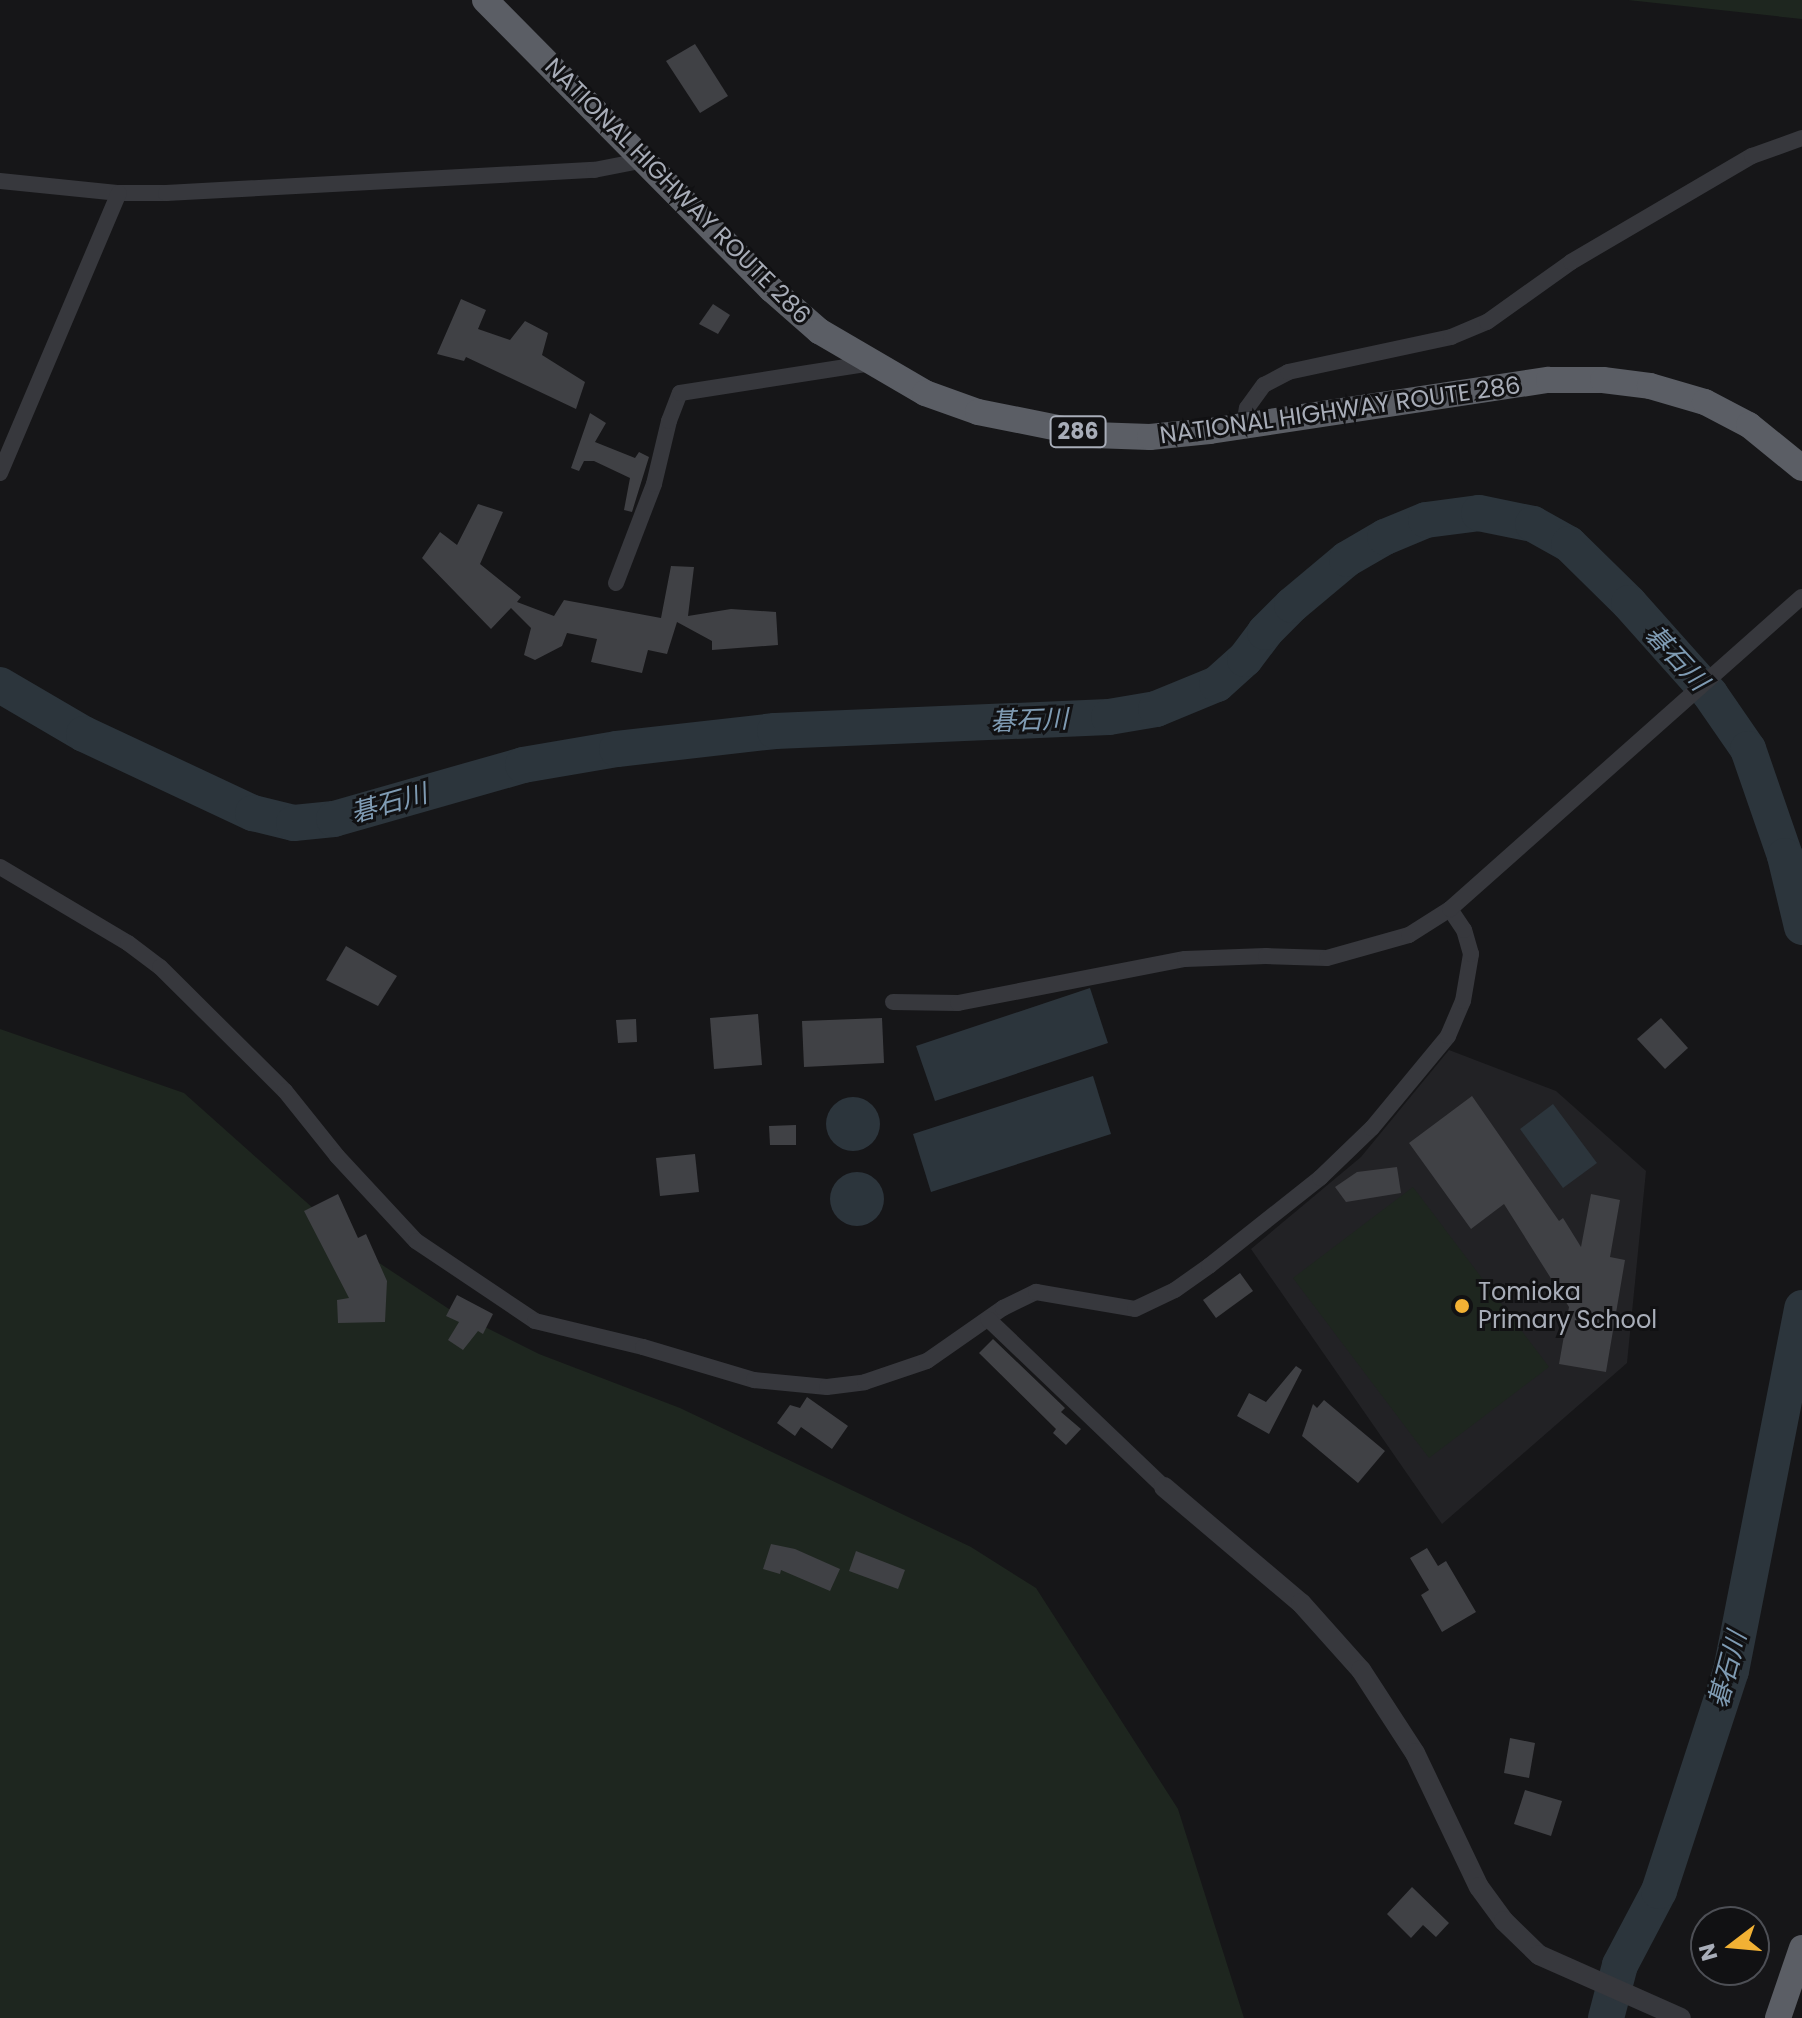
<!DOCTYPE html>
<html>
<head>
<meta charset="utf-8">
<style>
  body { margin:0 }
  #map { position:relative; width:1802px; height:2018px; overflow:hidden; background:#161618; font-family:Poppins,"Noto Sans JP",sans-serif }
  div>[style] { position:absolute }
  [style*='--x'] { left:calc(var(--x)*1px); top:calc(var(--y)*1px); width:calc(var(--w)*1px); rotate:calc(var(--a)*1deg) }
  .built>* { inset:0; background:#222225 }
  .green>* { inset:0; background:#1e261f }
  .water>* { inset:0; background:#2c353c }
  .round { border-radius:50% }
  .river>* { height:36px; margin:-18px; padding:0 18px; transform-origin:18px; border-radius:18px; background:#2c353c }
  .building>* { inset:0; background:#404145 }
  .minor>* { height:16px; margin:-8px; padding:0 8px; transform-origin:8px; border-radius:8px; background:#37383d }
  .tertiary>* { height:20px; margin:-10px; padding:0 10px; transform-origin:10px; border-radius:10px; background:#37383d }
  .trunk>* { height:26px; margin:-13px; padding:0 13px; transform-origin:13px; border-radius:13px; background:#5b5e65 }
  .dots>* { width:22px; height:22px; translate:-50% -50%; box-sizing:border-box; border:4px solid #111113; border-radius:50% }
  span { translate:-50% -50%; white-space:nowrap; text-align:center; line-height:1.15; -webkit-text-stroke:6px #111113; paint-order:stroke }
  .shield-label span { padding:2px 6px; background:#111113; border:2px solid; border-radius:6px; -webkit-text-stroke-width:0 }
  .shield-label { font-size:22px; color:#a8adb8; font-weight:700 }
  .street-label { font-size:24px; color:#a8adb8 }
  .poi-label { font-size:24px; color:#a8adb8 }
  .left { translate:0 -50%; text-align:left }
  .water-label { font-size:26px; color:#7f9bb3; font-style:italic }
  .north { position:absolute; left:1690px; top:1906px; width:80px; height:80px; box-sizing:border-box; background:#111113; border:2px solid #4d4f55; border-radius:50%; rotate:254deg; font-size:22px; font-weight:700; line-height:32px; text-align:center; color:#a8adb8 }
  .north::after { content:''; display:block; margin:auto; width:28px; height:36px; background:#f2b134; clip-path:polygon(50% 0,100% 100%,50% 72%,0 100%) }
</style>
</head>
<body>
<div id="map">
  <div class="built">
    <div style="clip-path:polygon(1449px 1050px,1556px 1091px,1646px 1171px,1627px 1363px,1442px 1524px,1251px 1249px,1361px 1157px)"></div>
  </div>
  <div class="green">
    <div style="clip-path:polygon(1628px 0,1802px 0,1802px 19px)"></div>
    <div style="clip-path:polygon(0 1029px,184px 1093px,361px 1251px,449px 1309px,539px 1354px,680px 1408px,971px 1547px,1036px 1588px,1178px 1809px,1244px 2018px,0 2018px)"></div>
    <div style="clip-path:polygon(1413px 1187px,1549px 1367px,1429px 1458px,1293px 1278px)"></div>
  </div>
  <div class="water">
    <div style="clip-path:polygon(1090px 988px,1108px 1043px,935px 1101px,916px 1046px)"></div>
    <div style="clip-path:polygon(1093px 1076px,1111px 1134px,931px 1192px,913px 1134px)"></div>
    <div class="round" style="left:826px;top:1097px;width:54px;height:54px"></div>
    <div style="clip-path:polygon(1553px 1104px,1597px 1163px,1563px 1188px,1520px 1129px)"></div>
    <div class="round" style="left:830px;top:1172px;width:54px;height:54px"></div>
  </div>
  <div class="river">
    <div style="--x:0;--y:685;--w:97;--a:30.3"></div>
    <div style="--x:84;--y:734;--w:187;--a:25.1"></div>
    <div style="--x:253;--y:813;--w:42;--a:13.7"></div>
    <div style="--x:294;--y:823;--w:40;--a:-5.7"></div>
    <div style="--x:334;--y:819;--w:197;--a:-15.9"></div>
    <div style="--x:523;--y:765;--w:95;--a:-9.7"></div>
    <div style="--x:617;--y:749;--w:159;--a:-6.5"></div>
    <div style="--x:775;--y:731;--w:334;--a:-2.4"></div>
    <div style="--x:1109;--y:717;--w:48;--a:-9.7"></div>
    <div style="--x:1156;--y:709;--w:66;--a:-22.3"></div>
    <div style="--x:1217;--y:684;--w:38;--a:-42"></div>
    <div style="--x:1245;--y:659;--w:34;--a:-53"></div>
    <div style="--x:1265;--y:632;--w:38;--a:-45"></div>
    <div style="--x:1292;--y:605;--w:72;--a:-39.9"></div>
    <div style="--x:1347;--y:559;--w:44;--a:-30.1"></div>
    <div style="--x:1385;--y:537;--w:44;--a:-22.5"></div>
    <div style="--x:1426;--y:520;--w:53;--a:-7.5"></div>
    <div style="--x:1479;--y:513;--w:55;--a:11.5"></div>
    <div style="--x:1533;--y:524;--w:41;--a:29.1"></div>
    <div style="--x:1569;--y:544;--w:84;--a:44.5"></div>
    <div style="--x:1629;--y:603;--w:122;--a:48.3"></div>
    <div style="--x:1710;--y:694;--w:67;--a:55.4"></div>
    <div style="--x:1748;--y:749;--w:113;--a:70.9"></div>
    <div style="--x:1785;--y:856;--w:73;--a:76.5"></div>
    <div style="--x:1606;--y:2018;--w:55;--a:-75.2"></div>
    <div style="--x:1620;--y:1965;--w:84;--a:-62.2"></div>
    <div style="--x:1659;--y:1891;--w:231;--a:-71.9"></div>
    <div style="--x:1731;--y:1671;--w:370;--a:-78.9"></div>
  </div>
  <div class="building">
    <div style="clip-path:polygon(695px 44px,728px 96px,700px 113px,666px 61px)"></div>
    <div style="clip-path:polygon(461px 299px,486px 310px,478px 329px,510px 340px,525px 321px,548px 333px,542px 355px,585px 382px,576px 409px,466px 357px,464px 361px,437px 354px)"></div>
    <div style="clip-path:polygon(713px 304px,730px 315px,718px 334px,699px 324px)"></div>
    <div style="clip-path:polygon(590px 413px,606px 423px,595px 442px,635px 458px,639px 452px,649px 457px,632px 512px,624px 510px,630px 478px,594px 461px,584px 461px,579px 471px,571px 468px)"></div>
    <div style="clip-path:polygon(478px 504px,503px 512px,480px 564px,521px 597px,517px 602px,554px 616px,564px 600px,661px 618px,671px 566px,694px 567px,688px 616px,731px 609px,776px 612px,778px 645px,712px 650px,712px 641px,677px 622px,667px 654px,648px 650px,642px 673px,591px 662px,597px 639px,567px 633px,562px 646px,535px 660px,524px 655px,531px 628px,511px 608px,491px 629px,422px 558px,440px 532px,457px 545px)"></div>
    <div style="clip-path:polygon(346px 946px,397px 976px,378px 1006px,326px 980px)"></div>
    <div style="clip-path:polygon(758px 1014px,762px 1065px,714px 1069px,710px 1018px)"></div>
    <div style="clip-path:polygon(882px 1018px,884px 1063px,804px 1067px,802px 1021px)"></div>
    <div style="clip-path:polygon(1661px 1018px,1688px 1048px,1665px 1069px,1637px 1039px)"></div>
    <div style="clip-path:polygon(636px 1019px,637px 1042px,618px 1043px,616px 1020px)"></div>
    <div style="clip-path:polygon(1472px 1096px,1559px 1221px,1563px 1218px,1581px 1247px,1591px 1194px,1620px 1200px,1610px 1257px,1625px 1260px,1606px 1372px,1559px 1364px,1569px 1307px,1504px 1204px,1471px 1229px,1409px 1143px)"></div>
    <div style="clip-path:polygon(796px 1125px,796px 1145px,770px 1145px,769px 1126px)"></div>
    <div style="clip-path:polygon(695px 1154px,699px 1192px,660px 1196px,656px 1158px)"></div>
    <div style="clip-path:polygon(1397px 1167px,1401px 1193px,1346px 1202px,1335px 1187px,1357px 1172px)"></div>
    <div style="clip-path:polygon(338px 1194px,358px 1238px,366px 1234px,387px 1281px,385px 1322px,338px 1323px,337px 1300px,349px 1298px,304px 1211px)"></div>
    <div style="clip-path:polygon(1240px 1273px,1253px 1291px,1216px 1318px,1203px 1300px)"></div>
    <div style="clip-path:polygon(457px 1295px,493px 1314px,483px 1334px,478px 1331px,463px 1350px,448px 1340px,459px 1322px,446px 1316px)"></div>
    <div style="clip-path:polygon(993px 1339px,1065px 1408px,1061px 1412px,1081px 1429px,1066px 1445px,1053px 1433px,1056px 1429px,979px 1353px)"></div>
    <div style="clip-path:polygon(1296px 1366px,1302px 1370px,1269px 1434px,1237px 1416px,1249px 1393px,1266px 1402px)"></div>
    <div style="clip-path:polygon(807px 1397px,848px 1426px,832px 1449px,801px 1427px,795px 1436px,777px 1423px,790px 1405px,800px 1408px)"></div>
    <div style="clip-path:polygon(1324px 1400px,1385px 1451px,1358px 1483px,1302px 1436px,1313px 1404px,1317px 1408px)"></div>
    <div style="clip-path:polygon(771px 1544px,795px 1549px,840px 1569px,830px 1591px,781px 1570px,780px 1574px,763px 1569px)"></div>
    <div style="clip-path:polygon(1427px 1548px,1438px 1566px,1446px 1561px,1476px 1612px,1442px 1632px,1421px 1595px,1429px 1590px,1410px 1558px)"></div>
    <div style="clip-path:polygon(856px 1551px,905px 1570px,898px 1589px,849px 1571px)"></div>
    <div style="clip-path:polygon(1510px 1738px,1535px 1743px,1529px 1778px,1504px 1773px)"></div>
    <div style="clip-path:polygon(1525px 1790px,1562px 1801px,1551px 1836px,1514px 1824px)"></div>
    <div style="clip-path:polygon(1412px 1887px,1449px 1923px,1436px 1937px,1423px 1925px,1411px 1938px,1387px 1914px)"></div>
  </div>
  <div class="minor">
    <div style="--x:0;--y:181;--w:120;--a:5.8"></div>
    <div style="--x:119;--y:193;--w:47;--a:0"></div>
    <div style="--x:166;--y:193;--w:429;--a:-3.1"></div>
    <div style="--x:594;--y:170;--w:52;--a:-11.1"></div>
    <div style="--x:1244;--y:426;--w:18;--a:-81"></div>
    <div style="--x:1247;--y:408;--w:29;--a:-54"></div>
    <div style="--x:1264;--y:385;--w:27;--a:-28"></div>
    <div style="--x:1288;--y:372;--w:167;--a:-12.1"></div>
    <div style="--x:1451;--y:337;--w:39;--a:-23"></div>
    <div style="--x:1487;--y:322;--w:103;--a:-35.5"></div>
    <div style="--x:1571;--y:262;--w:210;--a:-30.4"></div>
    <div style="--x:1752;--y:156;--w:53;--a:-19.8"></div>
    <div style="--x:0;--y:473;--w:304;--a:-67"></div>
    <div style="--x:616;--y:583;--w:106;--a:-69"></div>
    <div style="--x:654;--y:484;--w:65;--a:-76.6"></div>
    <div style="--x:669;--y:421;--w:30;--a:-69"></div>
    <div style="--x:680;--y:393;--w:194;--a:-8.9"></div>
    <div style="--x:0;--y:867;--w:149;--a:30.7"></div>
    <div style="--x:128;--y:943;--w:40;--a:37"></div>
    <div style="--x:160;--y:967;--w:176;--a:44.8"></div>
    <div style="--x:285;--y:1091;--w:83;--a:51.3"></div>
    <div style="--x:337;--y:1156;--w:116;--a:47.1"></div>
    <div style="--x:416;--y:1241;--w:143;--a:33.9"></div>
    <div style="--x:535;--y:1321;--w:111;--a:13.5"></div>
    <div style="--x:643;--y:1347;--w:116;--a:16.6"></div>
    <div style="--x:754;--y:1380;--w:73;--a:5.5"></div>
    <div style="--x:827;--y:1387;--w:38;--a:-7"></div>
    <div style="--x:865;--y:1382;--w:65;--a:-18.7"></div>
    <div style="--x:927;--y:1361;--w:93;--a:-34.9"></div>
    <div style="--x:1003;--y:1308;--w:37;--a:-26"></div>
    <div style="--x:1036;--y:1292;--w:100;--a:9.7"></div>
    <div style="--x:1135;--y:1309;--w:44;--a:-25.4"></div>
    <div style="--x:1175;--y:1290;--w:42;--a:-35.2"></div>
    <div style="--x:1209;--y:1266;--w:142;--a:-38.4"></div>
    <div style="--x:1320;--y:1178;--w:72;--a:-43.9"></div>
    <div style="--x:1372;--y:1128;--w:119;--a:-50.4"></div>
    <div style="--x:1448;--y:1036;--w:38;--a:-67"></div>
    <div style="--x:1463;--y:1001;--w:48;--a:-80.3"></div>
    <div style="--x:1471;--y:954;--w:25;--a:-106"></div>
    <div style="--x:1464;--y:930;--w:25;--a:-124"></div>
    <div style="--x:893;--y:1002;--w:65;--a:0.9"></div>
    <div style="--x:958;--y:1003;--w:231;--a:-11"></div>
    <div style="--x:1185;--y:959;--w:81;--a:-2.1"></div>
    <div style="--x:1266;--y:956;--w:61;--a:1.9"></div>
    <div style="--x:1327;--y:958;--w:85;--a:-15.7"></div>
    <div style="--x:1409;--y:935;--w:49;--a:-32.4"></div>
    <div style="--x:1450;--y:909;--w:470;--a:-41.6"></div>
    <div style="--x:988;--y:1319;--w:243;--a:43.7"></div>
  </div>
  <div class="tertiary">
    <div style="--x:1164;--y:1487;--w:180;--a:40.3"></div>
    <div style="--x:1301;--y:1603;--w:90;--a:48.2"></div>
    <div style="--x:1361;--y:1670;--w:99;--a:57"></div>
    <div style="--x:1415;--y:1753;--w:148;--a:64.5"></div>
    <div style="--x:1479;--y:1887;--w:42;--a:53.7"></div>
    <div style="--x:1504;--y:1921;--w:49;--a:44.2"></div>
    <div style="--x:1539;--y:1955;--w:155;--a:23.9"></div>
  </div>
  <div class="trunk">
    <div style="--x:485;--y:0;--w:407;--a:45.3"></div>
    <div style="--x:771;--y:289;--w:64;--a:41.2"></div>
    <div style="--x:819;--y:331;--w:123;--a:30.3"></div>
    <div style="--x:925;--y:393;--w:56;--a:19.7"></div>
    <div style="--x:978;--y:412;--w:117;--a:11.3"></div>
    <div style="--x:1093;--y:435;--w:57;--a:2"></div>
    <div style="--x:1150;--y:437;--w:60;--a:-5.7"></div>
    <div style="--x:1210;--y:431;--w:343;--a:-8.6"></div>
    <div style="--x:1549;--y:380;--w:54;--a:0"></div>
    <div style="--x:1603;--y:380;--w:47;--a:7.3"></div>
    <div style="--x:1650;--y:386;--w:57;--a:16.2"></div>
    <div style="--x:1705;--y:402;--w:50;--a:27.6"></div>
    <div style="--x:1749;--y:425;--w:68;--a:39.1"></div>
    <div style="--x:1778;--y:2018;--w:74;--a:-71.1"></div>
  </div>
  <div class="dots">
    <div style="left:1462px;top:1306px;background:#f2b134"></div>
  </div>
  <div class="shield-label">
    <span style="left:1078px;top:432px">286</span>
  </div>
  <div class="street-label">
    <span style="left:678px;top:191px;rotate:45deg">NATIONAL HIGHWAY ROUTE 286</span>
    <span style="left:1340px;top:410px;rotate:-8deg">NATIONAL HIGHWAY ROUTE 286</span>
  </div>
  <div class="poi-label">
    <span class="left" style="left:1478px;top:1306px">Tomioka<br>Primary School</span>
  </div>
  <div class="water-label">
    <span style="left:1676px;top:658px;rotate:47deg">碁石川</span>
    <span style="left:1029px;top:721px;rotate:-2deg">碁石川</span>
    <span style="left:389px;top:804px;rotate:-16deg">碁石川</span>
    <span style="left:1728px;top:1670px;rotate:-75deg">碁石川</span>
  </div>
  <div class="north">N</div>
</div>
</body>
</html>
